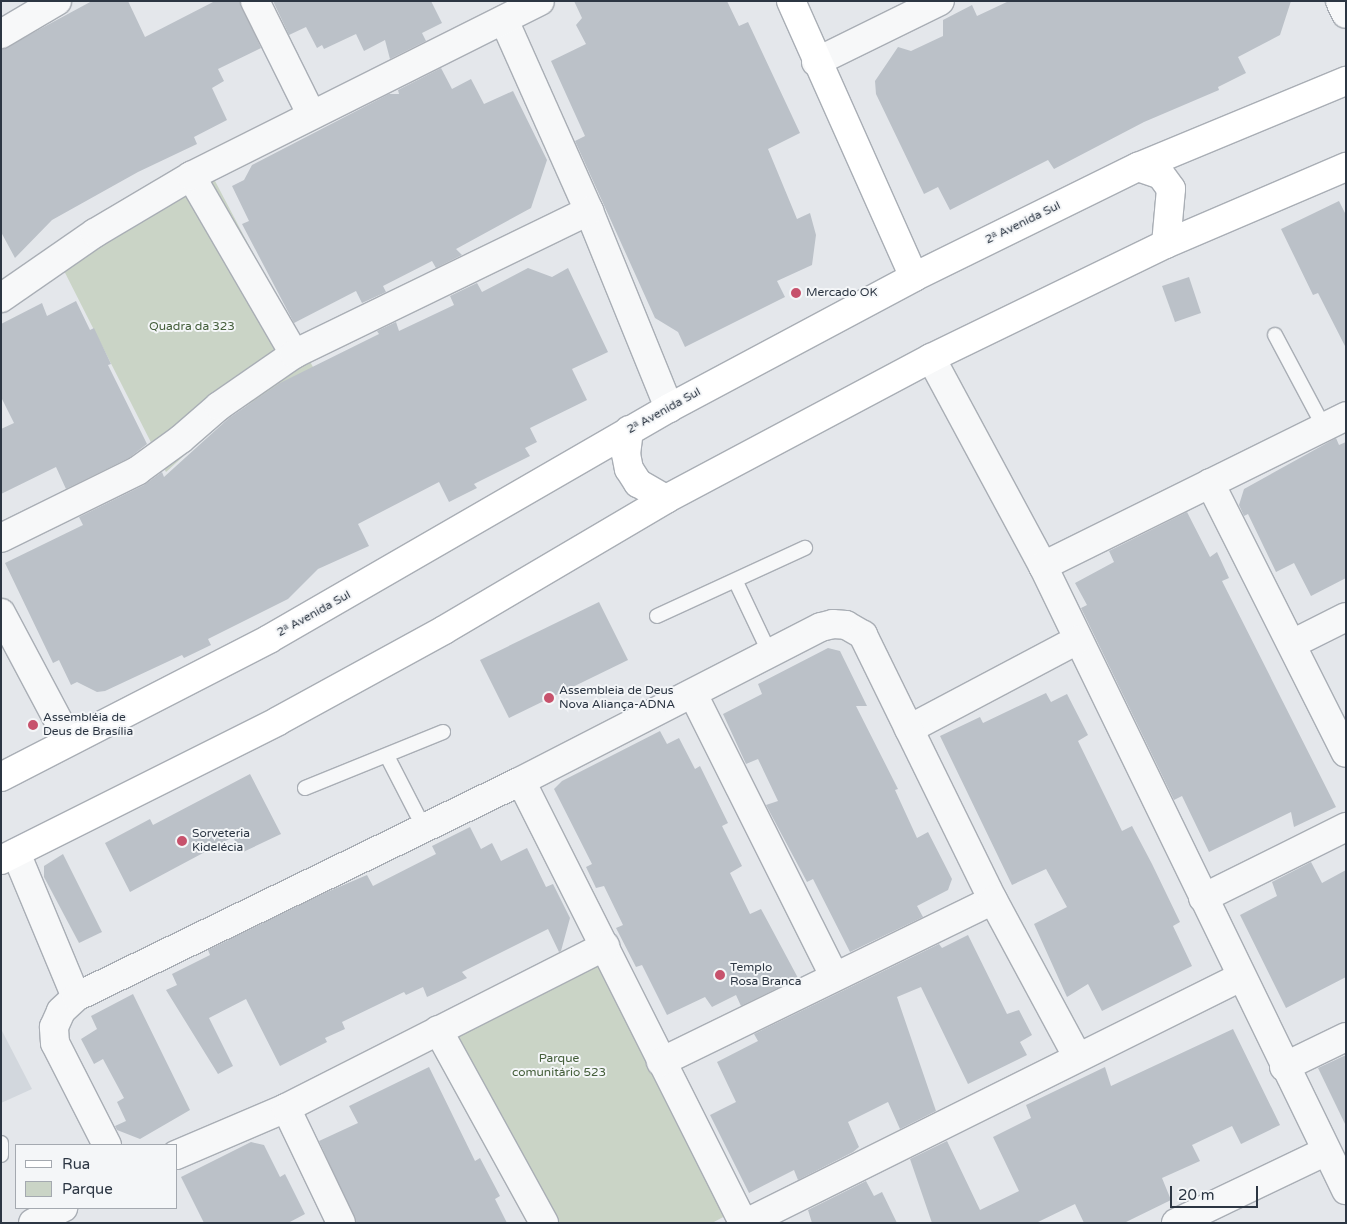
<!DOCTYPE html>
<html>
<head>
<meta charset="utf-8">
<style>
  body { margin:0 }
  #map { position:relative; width:1347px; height:1224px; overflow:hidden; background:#e4e7eb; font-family:"Varela Round",sans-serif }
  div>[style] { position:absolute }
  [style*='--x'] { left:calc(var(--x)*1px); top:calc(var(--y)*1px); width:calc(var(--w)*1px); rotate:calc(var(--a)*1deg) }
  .built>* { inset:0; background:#d2d7dd }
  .green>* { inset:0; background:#cad4c6 }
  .building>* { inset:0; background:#bbc1c8 }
  .roads { filter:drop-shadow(1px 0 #a9aeb5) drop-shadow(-1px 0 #a9aeb5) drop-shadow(0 1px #a9aeb5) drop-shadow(0 -1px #a9aeb5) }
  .lane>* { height:14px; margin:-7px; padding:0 7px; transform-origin:7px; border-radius:7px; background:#f7f8f9 }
  .street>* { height:28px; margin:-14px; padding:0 14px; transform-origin:14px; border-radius:14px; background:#f7f8f9 }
  .secondary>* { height:28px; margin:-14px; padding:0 14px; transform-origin:14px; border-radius:14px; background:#fff }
  .dots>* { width:14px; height:14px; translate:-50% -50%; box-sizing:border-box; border:2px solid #f4f6f8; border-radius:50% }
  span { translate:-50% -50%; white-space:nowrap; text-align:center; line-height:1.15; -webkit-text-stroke:4px #f4f6f8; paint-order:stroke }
  .street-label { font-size:12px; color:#2c3643 }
  .poi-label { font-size:12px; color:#2c3643 }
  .left { translate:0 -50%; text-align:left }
  .park-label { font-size:12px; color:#445e3a }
  .frame { position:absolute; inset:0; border:2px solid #2c3643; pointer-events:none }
  .legend { position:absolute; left:15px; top:1144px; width:162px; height:65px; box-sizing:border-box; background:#f4f6f8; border:1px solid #a4a9b0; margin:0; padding:6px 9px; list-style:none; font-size:15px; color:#2c3643 }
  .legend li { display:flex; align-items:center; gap:10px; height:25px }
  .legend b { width:25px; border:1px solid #a4a9b0 }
  .scale { position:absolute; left:1170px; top:1186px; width:88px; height:22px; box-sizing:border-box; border:2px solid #2c3643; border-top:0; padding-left:6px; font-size:15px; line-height:18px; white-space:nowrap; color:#2c3643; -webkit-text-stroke:4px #f4f6f8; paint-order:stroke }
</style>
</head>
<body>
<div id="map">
  <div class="built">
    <div style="clip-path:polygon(1px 1029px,32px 1089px,1px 1103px)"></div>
  </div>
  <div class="green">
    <div style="clip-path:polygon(205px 162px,314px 369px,229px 415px,166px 472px,54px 251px)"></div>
    <div style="clip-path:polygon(593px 936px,727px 1215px,712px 1223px,542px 1223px,437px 1017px)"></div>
  </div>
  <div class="building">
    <div style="clip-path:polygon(92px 1px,128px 1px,145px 37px,215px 1px,240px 1px,261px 48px,218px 69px,224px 81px,212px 88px,227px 120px,194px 137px,197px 144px,138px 172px,52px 220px,15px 258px,1px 232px,1px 50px)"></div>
    <div style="clip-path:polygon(273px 1px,431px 1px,442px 23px,422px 33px,426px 41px,390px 59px,385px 40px,364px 51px,356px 34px,324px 49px,322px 45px,317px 48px,306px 27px,289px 35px)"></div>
    <div style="clip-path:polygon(574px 1px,727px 1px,739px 26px,748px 22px,800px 133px,768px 149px,797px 219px,810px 213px,816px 235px,812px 265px,777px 281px,785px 297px,685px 347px,678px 332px,655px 318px,575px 141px,585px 136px,551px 61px,586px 44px,576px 25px,582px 18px)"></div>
    <div style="clip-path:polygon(1009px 1px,1291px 1px,1280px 35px,1238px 57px,1246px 73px,1218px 87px,1219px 90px,1144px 122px,1054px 169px,1048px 160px,950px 210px,938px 187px,924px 194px,876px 94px,875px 81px,898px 47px,911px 51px,943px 36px,943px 20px,972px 5px,977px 16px)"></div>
    <div style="clip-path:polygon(441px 68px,452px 89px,471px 79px,484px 104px,513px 91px,547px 160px,531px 208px,456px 249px,462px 255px,436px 268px,432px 261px,383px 286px,386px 292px,362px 303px,356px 291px,294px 323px,242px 224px,249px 221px,232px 186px,244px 180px,252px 165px,389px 94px,399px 94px,398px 90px)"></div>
    <div style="clip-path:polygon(1339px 201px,1346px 215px,1346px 348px,1318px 293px,1313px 295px,1281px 229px)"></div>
    <div style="clip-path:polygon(528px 268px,552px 277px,568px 268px,608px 352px,572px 369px,587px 400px,530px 428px,537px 442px,525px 448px,530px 456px,474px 484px,477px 488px,449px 502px,439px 482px,358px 524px,369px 546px,318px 569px,288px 599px,208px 639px,211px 645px,184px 658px,182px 655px,105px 691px,97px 692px,77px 682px,71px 685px,59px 660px,53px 663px,5px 563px,83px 525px,79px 517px,144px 485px,162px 472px,164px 477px,229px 418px,280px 383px,379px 334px,377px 331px,396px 322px,399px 331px,454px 305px,450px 296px,477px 283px,482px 292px)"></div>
    <div style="clip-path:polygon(1189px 277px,1201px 313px,1175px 322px,1162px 286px)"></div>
    <div style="clip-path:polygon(76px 301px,90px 330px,94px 328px,111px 364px,108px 365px,147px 444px,129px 458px,66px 489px,56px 467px,1px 494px,1px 429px,14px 423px,1px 397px,1px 324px,42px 303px,47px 316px)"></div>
    <div style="clip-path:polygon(1336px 438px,1339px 445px,1346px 442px,1346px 578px,1311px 596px,1294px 563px,1276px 572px,1248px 514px,1244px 516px,1239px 505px,1244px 489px)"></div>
    <div style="clip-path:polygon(1187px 512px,1210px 557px,1217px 552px,1229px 578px,1222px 581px,1336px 807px,1294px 827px,1291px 812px,1209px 852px,1182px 796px,1174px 800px,1081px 608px,1087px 605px,1075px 583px,1114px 562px,1109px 551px)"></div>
    <div style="clip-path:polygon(599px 602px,628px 660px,509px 718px,480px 660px)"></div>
    <div style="clip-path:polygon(828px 648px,840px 651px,867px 706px,856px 706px,898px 789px,895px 790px,917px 838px,928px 832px,952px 879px,948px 890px,917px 906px,923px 917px,850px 952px,813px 879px,807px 882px,766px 805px,778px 801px,758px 759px,746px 764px,723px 714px,762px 694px,758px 684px)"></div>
    <div style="clip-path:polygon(1046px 693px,1051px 702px,1067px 694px,1088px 735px,1078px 741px,1122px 831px,1132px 826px,1152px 864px,1180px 922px,1173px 926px,1192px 966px,1102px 1011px,1088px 984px,1067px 997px,1034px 924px,1067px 907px,1046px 869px,1012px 885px,940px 736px,980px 717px,983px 723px)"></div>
    <div style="clip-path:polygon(660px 731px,667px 744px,679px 738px,695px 769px,700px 766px,728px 823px,722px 826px,742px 866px,730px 873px,750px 914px,761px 909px,798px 978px,741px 1006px,736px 995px,712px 1007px,705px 997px,667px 1015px,642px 965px,636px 967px,616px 928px,623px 925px,604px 886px,596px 888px,586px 867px,592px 864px,554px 789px,562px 781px)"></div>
    <div style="clip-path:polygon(250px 774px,281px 834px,241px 853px,233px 837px,130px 892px,105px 843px,150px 819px,153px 825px)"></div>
    <div style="clip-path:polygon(470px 827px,481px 849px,492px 843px,501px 861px,527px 848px,546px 887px,553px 884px,570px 918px,561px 951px,559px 952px,548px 929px,462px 972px,467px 978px,427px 997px,423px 987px,406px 995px,404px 992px,342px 1022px,345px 1029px,325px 1038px,327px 1042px,280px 1066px,246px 999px,209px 1018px,233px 1066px,218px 1074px,166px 990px,177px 985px,172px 974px,210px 955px,208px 950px,327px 892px,367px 875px,373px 886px,436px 854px,432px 846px)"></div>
    <div style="clip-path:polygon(63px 854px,102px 932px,79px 943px,44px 877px,44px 866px)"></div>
    <div style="clip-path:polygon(1311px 862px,1322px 883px,1346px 870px,1346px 977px,1286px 1008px,1240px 915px,1277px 896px,1272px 882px)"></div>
    <div style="clip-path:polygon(968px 935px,1007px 1014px,1019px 1010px,1032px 1035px,1020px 1042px,1027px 1055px,968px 1084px,921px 987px,897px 997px,936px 1111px,900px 1129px,888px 1102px,848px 1122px,859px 1147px,853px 1152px,798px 1180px,794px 1170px,749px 1193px,710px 1115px,736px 1102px,717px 1062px,758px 1041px,754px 1034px,939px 944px,942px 948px)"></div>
    <div style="clip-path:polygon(133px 994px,190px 1110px,140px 1139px,117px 1130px,115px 1126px,126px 1121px,117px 1102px,124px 1098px,103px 1059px,94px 1064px,81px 1039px,97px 1029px,91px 1016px)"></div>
    <div style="clip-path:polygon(1233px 1029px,1280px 1125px,1241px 1144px,1232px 1126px,1192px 1145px,1200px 1161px,1162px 1178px,1171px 1200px,1124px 1223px,1084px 1223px,1075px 1204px,1036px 1223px,932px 1223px,910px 1159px,947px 1141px,980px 1210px,1019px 1191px,993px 1137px,1031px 1118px,1026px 1105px,1105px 1067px,1111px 1086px)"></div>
    <div style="clip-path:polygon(1346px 1055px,1346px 1126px,1318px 1068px)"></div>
    <div style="clip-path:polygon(429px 1067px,475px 1161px,480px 1158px,500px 1196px,495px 1199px,507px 1223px,356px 1223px,319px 1141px,358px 1123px,349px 1106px)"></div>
    <div style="clip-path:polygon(251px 1142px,264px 1145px,280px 1177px,285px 1174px,305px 1214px,288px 1223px,204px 1223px,181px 1177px)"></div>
    <div style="clip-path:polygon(866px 1181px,874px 1196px,882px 1192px,897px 1223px,812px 1223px,808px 1210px)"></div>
  </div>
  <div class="roads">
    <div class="lane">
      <div style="--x:1275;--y:335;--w:104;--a:62"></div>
      <div style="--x:736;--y:582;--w:80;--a:64.7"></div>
      <div style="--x:657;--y:616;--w:163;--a:-24.7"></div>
      <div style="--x:387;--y:756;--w:81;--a:62.8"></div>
      <div style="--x:305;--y:788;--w:149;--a:-22.1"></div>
      <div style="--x:1;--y:1143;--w:12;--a:90"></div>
    </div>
    <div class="street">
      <div style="--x:255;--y:1;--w:126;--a:63.6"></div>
      <div style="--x:1340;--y:1;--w:14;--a:65"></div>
      <div style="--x:504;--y:20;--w:209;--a:66"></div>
      <div style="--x:589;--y:211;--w:213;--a:67.9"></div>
      <div style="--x:1;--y:34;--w:65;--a:-30.5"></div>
      <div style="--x:816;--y:62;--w:138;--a:-26.2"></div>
      <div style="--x:191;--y:176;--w:206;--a:59.9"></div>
      <div style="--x:1;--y:298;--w:114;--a:-34.7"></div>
      <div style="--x:95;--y:233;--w:112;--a:-30.7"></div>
      <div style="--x:191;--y:176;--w:390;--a:-26.6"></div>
      <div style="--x:931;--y:358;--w:236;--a:61.7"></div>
      <div style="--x:1043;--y:566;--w:694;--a:64.1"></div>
      <div style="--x:1210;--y:483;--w:302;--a:63.3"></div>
      <div style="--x:1;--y:538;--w:152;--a:-26.2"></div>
      <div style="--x:137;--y:471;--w:54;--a:-36"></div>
      <div style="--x:181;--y:439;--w:50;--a:-41"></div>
      <div style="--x:219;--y:406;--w:91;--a:-34.7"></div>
      <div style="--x:294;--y:354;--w:328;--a:-25.9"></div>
      <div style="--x:1043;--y:566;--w:338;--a:-26.3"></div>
      <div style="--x:1;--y:613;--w:145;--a:62"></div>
      <div style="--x:1292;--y:644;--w:60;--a:-26.6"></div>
      <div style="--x:693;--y:694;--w:315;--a:63.4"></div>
      <div style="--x:909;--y:729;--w:190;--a:-27.9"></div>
      <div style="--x:521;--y:781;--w:495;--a:63.3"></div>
      <div style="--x:16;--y:853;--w:156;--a:67.4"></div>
      <div style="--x:1203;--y:898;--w:160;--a:-26.4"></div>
      <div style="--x:438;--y:1030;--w:220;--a:61.2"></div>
      <div style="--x:661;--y:1062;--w:369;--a:-26"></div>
      <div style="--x:1284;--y:1067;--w:69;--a:-25.8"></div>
      <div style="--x:286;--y:1108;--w:127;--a:64.4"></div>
      <div style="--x:107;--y:1145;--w:114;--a:-117"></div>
      <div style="--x:55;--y:1043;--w:16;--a:-94"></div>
      <div style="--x:54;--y:1027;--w:17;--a:-66"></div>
      <div style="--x:61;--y:1011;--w:21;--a:-43"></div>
      <div style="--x:76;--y:997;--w:495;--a:-25.9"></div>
      <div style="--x:521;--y:781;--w:337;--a:-27.2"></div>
      <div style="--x:821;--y:627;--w:12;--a:-14"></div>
      <div style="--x:833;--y:624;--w:13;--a:4"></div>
      <div style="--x:846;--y:625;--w:20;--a:30"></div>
      <div style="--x:863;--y:635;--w:295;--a:63.9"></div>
      <div style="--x:993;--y:900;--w:177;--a:61.7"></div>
      <div style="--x:176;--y:1155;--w:120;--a:-23.1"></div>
      <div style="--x:286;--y:1108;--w:358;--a:-26.9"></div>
      <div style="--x:33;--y:1223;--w:34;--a:-27"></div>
      <div style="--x:746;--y:1223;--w:553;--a:-26.43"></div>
      <div style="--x:1176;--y:1223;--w:166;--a:-25.6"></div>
    </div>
    <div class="secondary">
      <div style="--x:791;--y:1;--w:302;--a:66"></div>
      <div style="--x:1138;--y:167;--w:24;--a:19"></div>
      <div style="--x:1161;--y:175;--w:17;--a:54"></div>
      <div style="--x:1171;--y:189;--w:55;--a:95.2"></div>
      <div style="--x:629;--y:430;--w:24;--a:97"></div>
      <div style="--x:626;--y:454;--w:15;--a:79"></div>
      <div style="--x:629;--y:469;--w:17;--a:57"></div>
      <div style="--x:638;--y:483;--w:32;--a:30"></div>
      <div style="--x:1;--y:777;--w:301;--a:-27.2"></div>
      <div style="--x:269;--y:639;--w:462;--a:-30"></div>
      <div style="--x:669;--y:408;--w:278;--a:-28.1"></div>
      <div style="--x:914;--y:277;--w:250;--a:-26.2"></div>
      <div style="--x:1138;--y:167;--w:225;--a:-22.5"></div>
      <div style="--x:1;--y:860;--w:310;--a:-26.6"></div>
      <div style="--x:278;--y:721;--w:189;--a:-28.7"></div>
      <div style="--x:444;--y:630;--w:258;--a:-30.5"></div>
      <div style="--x:666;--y:499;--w:300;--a:-28"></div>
      <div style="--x:931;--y:358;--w:261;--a:-25.9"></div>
      <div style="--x:1166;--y:244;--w:196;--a:-23.2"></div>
    </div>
  </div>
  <div class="dots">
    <div style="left:796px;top:293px;background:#c7526c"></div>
    <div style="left:549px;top:698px;background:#c7526c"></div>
    <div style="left:33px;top:725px;background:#c7526c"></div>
    <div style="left:182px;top:841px;background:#c7526c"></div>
    <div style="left:720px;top:975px;background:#c7526c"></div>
  </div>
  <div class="street-label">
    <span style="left:1023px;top:223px;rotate:-26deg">2ᵃ Avenida Sul</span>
    <span style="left:664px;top:411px;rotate:-29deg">2ᵃ Avenida Sul</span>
    <span style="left:314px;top:614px;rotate:-29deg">2ᵃ Avenida Sul</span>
  </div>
  <div class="poi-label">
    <span class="left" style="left:806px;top:293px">Mercado OK</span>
    <span class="left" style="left:559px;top:698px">Assembleia de Deus<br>Nova Aliança-ADNA</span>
    <span class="left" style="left:43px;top:725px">Assembléia de<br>Deus de Brasília</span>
    <span class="left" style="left:192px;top:841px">Sorveteria<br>Kidelécia</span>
    <span class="left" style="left:730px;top:975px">Templo<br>Rosa Branca</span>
  </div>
  <div class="park-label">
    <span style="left:192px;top:327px">Quadra da 323</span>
    <span style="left:559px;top:1066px">Parque<br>comunitário 523</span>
  </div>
  <div class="frame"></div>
  <ul class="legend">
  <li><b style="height:6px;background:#fff"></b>Rua</li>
  <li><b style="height:14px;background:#cad4c6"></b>Parque</li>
  </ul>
  <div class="scale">20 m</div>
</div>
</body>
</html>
